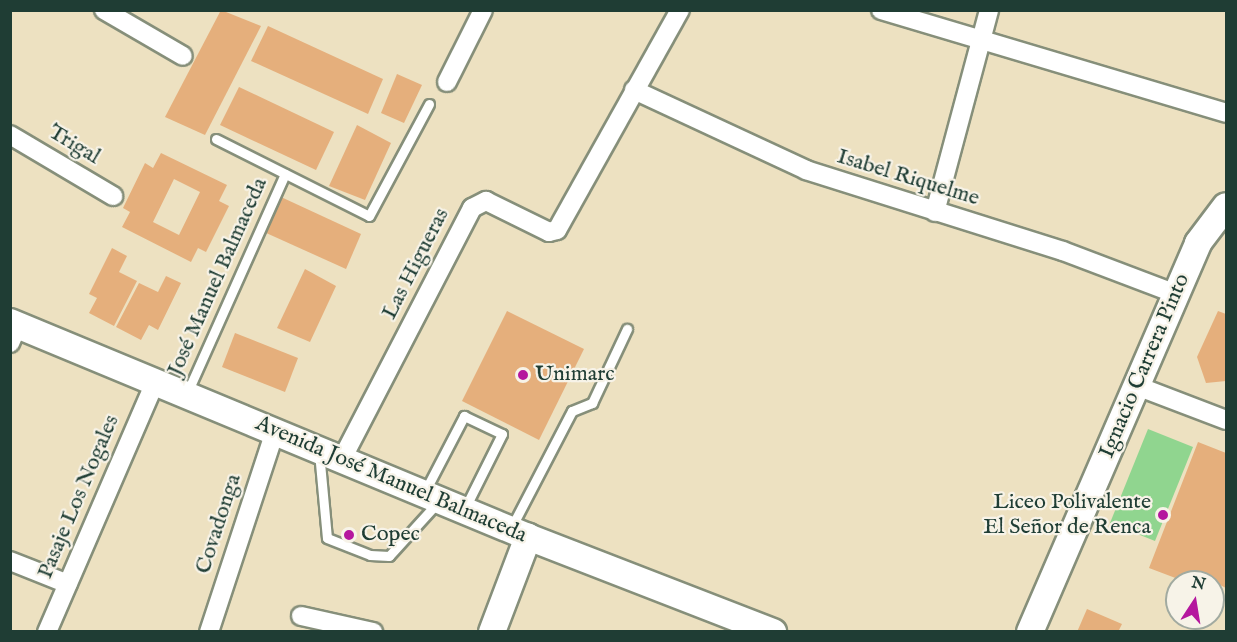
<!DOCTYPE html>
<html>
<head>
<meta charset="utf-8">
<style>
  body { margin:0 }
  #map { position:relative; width:1237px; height:642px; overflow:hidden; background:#ede1c1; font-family:"IM FELL English",serif }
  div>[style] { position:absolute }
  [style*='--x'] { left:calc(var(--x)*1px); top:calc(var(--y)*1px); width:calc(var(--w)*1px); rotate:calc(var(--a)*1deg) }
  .green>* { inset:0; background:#90d58f }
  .building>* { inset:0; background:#e5af7c }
  .roads { filter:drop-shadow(2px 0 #868f7a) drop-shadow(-2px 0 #868f7a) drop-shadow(0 2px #868f7a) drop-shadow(0 -2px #868f7a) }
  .lane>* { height:9px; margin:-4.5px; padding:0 4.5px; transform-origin:4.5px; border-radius:4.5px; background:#fff }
  .street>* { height:18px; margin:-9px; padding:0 9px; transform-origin:9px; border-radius:9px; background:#fff }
  .secondary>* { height:26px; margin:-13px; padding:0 13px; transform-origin:13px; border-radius:13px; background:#fff }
  .dots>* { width:16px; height:16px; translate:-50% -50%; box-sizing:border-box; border:3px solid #f7f3e8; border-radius:50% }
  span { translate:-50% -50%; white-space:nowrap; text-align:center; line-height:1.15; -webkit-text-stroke:4.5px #f7f3e8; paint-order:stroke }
  .street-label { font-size:22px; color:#1f3d34 }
  .poi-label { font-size:22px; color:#1f3d34 }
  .left { translate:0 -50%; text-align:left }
  .right { translate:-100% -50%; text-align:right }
  .frame { position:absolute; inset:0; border:12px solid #1f3d34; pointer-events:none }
  .north { position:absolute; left:1165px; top:570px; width:60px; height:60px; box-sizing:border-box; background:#f7f3e8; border:2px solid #a1aaa0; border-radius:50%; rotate:12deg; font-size:16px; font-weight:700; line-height:24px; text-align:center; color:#1f3d34 }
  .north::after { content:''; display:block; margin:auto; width:21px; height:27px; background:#b5179e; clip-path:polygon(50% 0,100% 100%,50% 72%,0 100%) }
</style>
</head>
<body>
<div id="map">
  <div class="green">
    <div style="clip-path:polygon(1148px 429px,1193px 447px,1155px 541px,1110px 523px)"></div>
  </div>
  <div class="building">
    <div style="clip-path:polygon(221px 10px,261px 26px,205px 135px,165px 117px)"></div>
    <div style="clip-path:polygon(268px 26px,383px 79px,368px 114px,251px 61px)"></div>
    <div style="clip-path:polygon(397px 74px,422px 85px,404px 123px,381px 113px)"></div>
    <div style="clip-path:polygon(239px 87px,334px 132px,316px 170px,220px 125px)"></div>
    <div style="clip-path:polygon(357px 125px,391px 143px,365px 200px,329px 186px)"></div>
    <div style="clip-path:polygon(evenodd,161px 153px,227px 185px,219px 201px,229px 206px,206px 252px,198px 248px,191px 262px,122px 227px,130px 212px,123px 208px,145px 163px,153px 168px,161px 153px,174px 179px,200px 192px,179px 235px,153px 222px,174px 179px)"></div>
    <div style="clip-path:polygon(281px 197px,361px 234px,346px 269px,264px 232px)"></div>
    <div style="clip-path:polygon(112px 248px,127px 256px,119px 272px,137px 281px,114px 326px,89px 313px,97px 298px,89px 294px)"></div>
    <div style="clip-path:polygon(305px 269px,336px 286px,310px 342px,277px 328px)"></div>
    <div style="clip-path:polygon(166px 276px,181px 283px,158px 330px,149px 325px,141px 340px,116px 327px,139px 283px,158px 292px)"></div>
    <div style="clip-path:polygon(507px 311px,584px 349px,539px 440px,462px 401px)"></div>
    <div style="clip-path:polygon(1218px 311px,1226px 314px,1226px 381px,1206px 383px,1197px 357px)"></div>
    <div style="clip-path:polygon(235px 333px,298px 358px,285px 392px,222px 367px)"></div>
    <div style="clip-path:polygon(1198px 442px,1226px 453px,1226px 588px,1220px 585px,1218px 595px,1213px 582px,1186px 582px,1149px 568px)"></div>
    <div style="clip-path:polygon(1087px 609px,1122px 624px,1118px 632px,1077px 632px)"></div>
  </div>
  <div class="roads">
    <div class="lane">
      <div style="--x:216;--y:139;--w:171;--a:26.7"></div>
      <div style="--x:369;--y:216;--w:127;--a:-61.8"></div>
      <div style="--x:187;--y:393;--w:240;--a:-65.9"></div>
      <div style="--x:319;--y:452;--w:86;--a:84.7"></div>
      <div style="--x:327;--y:538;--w:46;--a:21.6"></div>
      <div style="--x:370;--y:555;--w:19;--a:3"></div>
      <div style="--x:389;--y:556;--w:73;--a:-47.8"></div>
      <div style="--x:424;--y:493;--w:87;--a:-62.5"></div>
      <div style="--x:464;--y:416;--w:42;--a:25.3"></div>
      <div style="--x:502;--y:434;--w:83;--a:116.6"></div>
      <div style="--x:511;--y:528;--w:132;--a:-62.5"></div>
      <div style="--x:572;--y:411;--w:22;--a:-22"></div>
      <div style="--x:592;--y:403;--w:82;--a:-64.7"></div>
    </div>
    <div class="street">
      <div style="--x:104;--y:10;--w:91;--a:30.2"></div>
      <div style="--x:881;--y:10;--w:360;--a:16.6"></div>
      <div style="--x:447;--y:82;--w:80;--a:-63.4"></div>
      <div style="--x:634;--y:90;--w:190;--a:24.9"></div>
      <div style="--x:806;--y:170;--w:269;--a:17.5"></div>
      <div style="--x:1063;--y:251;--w:121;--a:20.8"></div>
      <div style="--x:10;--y:135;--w:120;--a:30.6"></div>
      <div style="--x:935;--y:212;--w:209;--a:-75"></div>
      <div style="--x:10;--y:343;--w:20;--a:-66"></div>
      <div style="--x:1137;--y:386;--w:95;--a:20.9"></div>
      <div style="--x:342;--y:459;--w:283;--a:-62.6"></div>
      <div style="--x:472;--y:208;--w:16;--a:-27"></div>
      <div style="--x:486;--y:201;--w:70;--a:26.2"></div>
      <div style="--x:549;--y:232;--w:8;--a:-14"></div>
      <div style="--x:557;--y:230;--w:252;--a:-60.8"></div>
      <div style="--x:10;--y:561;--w:62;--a:21.6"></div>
      <div style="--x:301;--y:616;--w:74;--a:12.5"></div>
      <div style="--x:47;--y:632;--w:272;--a:-66.6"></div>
      <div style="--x:209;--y:632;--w:212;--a:-71.8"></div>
    </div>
    <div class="secondary">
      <div style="--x:10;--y:322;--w:561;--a:22.54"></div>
      <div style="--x:528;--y:537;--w:263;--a:21.2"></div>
      <div style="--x:492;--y:632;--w:102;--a:-69.2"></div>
      <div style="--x:1030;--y:632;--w:424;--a:-66.6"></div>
      <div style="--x:1198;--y:243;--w:46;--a:-52.9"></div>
    </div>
  </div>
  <div class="dots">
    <div style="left:523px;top:375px;background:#b5179e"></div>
    <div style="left:1163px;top:515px;background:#b5179e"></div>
    <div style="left:349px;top:535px;background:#b5179e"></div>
  </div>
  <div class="street-label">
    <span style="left:74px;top:145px;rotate:31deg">Trigal</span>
    <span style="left:908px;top:178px;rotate:17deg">Isabel Riquelme</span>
    <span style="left:416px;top:264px;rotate:-63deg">Las Higueras</span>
    <span style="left:218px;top:277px;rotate:-66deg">José Manuel Balmaceda</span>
    <span style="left:1145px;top:366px;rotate:-67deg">Ignacio Carrera Pinto</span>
    <span style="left:391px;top:480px;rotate:23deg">Avenida José Manuel Balmaceda</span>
    <span style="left:79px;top:497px;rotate:-67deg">Pasaje Los Nogales</span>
    <span style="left:219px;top:524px;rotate:-72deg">Covadonga</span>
  </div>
  <div class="poi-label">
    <span class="left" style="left:535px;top:375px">Unimarc</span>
    <span class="right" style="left:1151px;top:515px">Liceo Polivalente<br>El Señor de Renca</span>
    <span class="left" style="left:361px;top:535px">Copec</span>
  </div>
  <div class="frame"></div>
  <div class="north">N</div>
</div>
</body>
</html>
